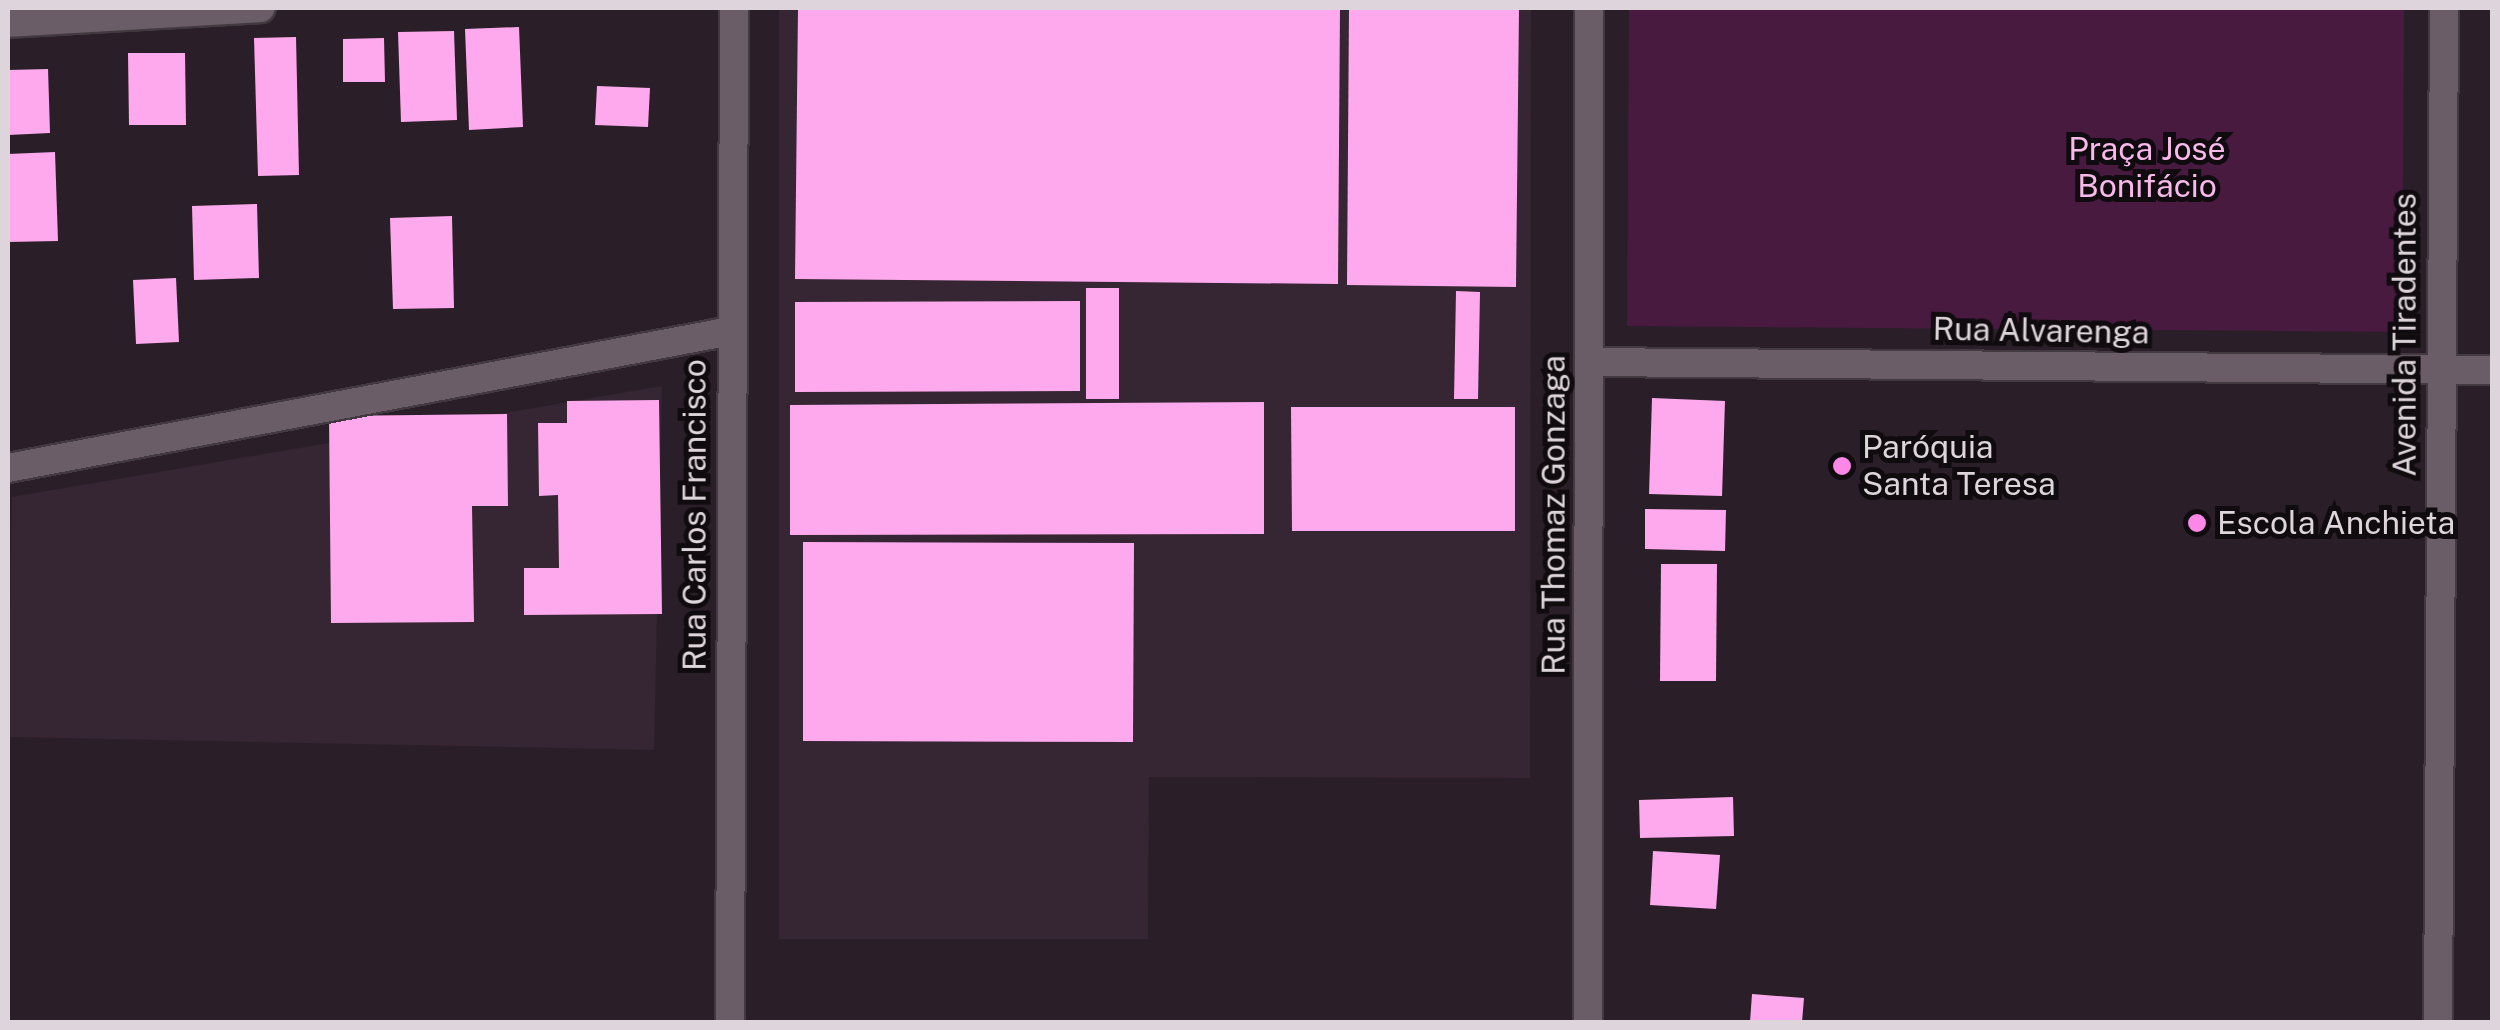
<!DOCTYPE html>
<html>
<head>
<meta charset="utf-8">
<style>
  body { margin:0 }
  #map { position:relative; width:2500px; height:1030px; overflow:hidden; background:#2a1f28; font-family:"Public Sans",sans-serif }
  div>[style] { position:absolute }
  [style*='--x'] { left:calc(var(--x)*1px); top:calc(var(--y)*1px); width:calc(var(--w)*1px); rotate:calc(var(--a)*1deg) }
  .built>* { inset:0; background:#362532 }
  .green>* { inset:0; background:#481a40 }
  .building>* { inset:0; background:#fea9ed }
  .roads { filter:drop-shadow(2px 0 #433a41) drop-shadow(-2px 0 #433a41) drop-shadow(0 2px #433a41) drop-shadow(0 -2px #433a41) }
  .minor>* { height:28px; margin:-14px; padding:0 14px; transform-origin:14px; border-radius:14px; background:#6b5d67 }
  .tertiary>* { height:28px; margin:-14px; padding:0 14px; transform-origin:14px; border-radius:14px; background:#6b5d67 }
  .secondary>* { height:28px; margin:-14px; padding:0 14px; transform-origin:14px; border-radius:14px; background:#6b5d67 }
  .dots>* { width:28px; height:28px; translate:-50% -50%; box-sizing:border-box; border:5px solid #100b0e; border-radius:50% }
  span { translate:-50% -50%; white-space:nowrap; text-align:center; line-height:1.15; -webkit-text-stroke:10px #100b0e; paint-order:stroke }
  .park-label { font-size:32px; color:#f7b9ea }
  .street-label { font-size:32px; color:#ddd5db }
  .poi-label { font-size:32px; color:#ddd5db }
  .left { translate:0 -50%; text-align:left }
  .frame { position:absolute; inset:0; border:10px solid #ddd5db; pointer-events:none }
</style>
</head>
<body>
<div id="map">
  <div class="built">
    <div style="clip-path:polygon(779px 8px,1531px 8px,1530px 778px,1149px 777px,1148px 939px,779px 939px)"></div>
    <div style="clip-path:polygon(662px 386px,654px 750px,8px 737px,12px 497px)"></div>
  </div>
  <div class="green">
    <div style="clip-path:polygon(1629px 8px,2404px 8px,2402px 332px,1627px 326px)"></div>
  </div>
  <div class="building">
    <div style="clip-path:polygon(798px 8px,1340px 8px,1338px 284px,795px 279px)"></div>
    <div style="clip-path:polygon(1349px 8px,1519px 8px,1516px 287px,1347px 285px)"></div>
    <div style="clip-path:polygon(519px 27px,523px 127px,469px 130px,465px 29px)"></div>
    <div style="clip-path:polygon(454px 31px,457px 120px,401px 122px,398px 32px)"></div>
    <div style="clip-path:polygon(296px 37px,299px 175px,258px 176px,254px 38px)"></div>
    <div style="clip-path:polygon(384px 38px,385px 82px,343px 82px,343px 39px)"></div>
    <div style="clip-path:polygon(128px 53px,185px 53px,186px 125px,129px 125px)"></div>
    <div style="clip-path:polygon(48px 69px,50px 133px,8px 135px,8px 70px)"></div>
    <div style="clip-path:polygon(597px 86px,650px 88px,648px 127px,595px 125px)"></div>
    <div style="clip-path:polygon(55px 152px,58px 241px,8px 242px,8px 154px)"></div>
    <div style="clip-path:polygon(257px 204px,259px 278px,194px 280px,192px 206px)"></div>
    <div style="clip-path:polygon(452px 216px,454px 308px,393px 309px,390px 218px)"></div>
    <div style="clip-path:polygon(176px 278px,179px 342px,136px 344px,133px 280px)"></div>
    <div style="clip-path:polygon(1086px 288px,1119px 288px,1119px 399px,1086px 399px)"></div>
    <div style="clip-path:polygon(1456px 291px,1480px 292px,1478px 399px,1454px 399px)"></div>
    <div style="clip-path:polygon(1080px 301px,1080px 391px,795px 392px,795px 302px)"></div>
    <div style="clip-path:polygon(1652px 398px,1725px 401px,1722px 496px,1649px 494px)"></div>
    <div style="clip-path:polygon(659px 400px,662px 614px,524px 615px,524px 568px,559px 568px,558px 495px,539px 496px,538px 423px,567px 423px,567px 401px)"></div>
    <div style="clip-path:polygon(1264px 402px,1264px 534px,790px 535px,790px 405px)"></div>
    <div style="clip-path:polygon(1291px 407px,1515px 407px,1515px 531px,1292px 531px)"></div>
    <div style="clip-path:polygon(507px 414px,508px 506px,472px 506px,474px 622px,331px 623px,329px 416px)"></div>
    <div style="clip-path:polygon(1645px 509px,1726px 510px,1725px 551px,1645px 549px)"></div>
    <div style="clip-path:polygon(803px 542px,1134px 543px,1133px 742px,803px 741px)"></div>
    <div style="clip-path:polygon(1661px 564px,1717px 564px,1716px 681px,1660px 681px)"></div>
    <div style="clip-path:polygon(1733px 797px,1734px 836px,1640px 838px,1639px 800px)"></div>
    <div style="clip-path:polygon(1653px 851px,1720px 855px,1716px 909px,1650px 905px)"></div>
    <div style="clip-path:polygon(1752px 994px,1804px 998px,1802px 1022px,1750px 1022px)"></div>
  </div>
  <div class="roads">
    <div class="minor">
      <div style="--x:8;--y:23;--w:253;--a:-3.4"></div>
      <div style="--x:1589;--y:362;--w:903;--a:0.51"></div>
      <div style="--x:8;--y:468;--w:736;--a:-10.73"></div>
      <div style="--x:730;--y:1022;--w:1014;--a:-89.77"></div>
    </div>
    <div class="tertiary">
      <div style="--x:1588;--y:1022;--w:1014;--a:-89.94"></div>
    </div>
    <div class="secondary">
      <div style="--x:2438;--y:1022;--w:1014;--a:-89.66"></div>
    </div>
  </div>
  <div class="dots">
    <div style="left:1842px;top:466px;background:#fb87e6"></div>
    <div style="left:2197px;top:523px;background:#fb87e6"></div>
  </div>
  <div class="park-label">
    <span style="left:2147px;top:168px">Praça José<br>Bonifácio</span>
  </div>
  <div class="street-label">
    <span style="left:2041px;top:331px;rotate:1deg">Rua Alvarenga</span>
    <span style="left:2405px;top:335px;rotate:-90deg">Avenida Tiradentes</span>
    <span style="left:695px;top:515px;rotate:-90deg">Rua Carlos Francisco</span>
    <span style="left:1554px;top:515px;rotate:-90deg">Rua Thomaz Gonzaga</span>
  </div>
  <div class="poi-label">
    <span class="left" style="left:1862px;top:466px">Paróquia<br>Santa Teresa</span>
    <span class="left" style="left:2217px;top:523px">Escola Anchieta</span>
  </div>
  <div class="frame"></div>
</div>
</body>
</html>
